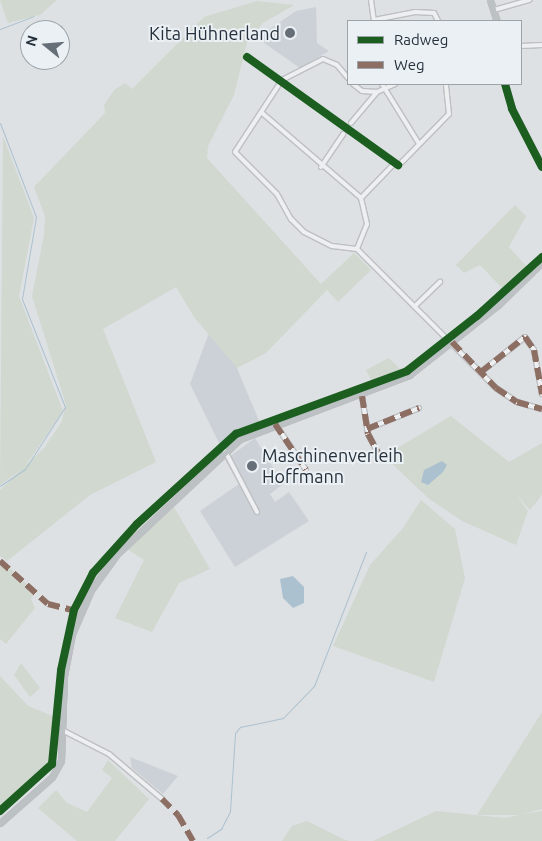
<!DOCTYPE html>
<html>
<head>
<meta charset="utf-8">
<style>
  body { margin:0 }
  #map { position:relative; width:542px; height:841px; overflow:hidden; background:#dee1e4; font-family:Ubuntu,sans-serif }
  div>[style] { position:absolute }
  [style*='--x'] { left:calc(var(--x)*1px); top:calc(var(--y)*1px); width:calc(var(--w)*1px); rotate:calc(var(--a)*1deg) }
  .built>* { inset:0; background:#ccd1d7 }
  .green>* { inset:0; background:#d0d8cf }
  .water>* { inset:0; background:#acc1cf }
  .stream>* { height:1px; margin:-0.5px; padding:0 0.5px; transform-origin:0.5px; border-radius:0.5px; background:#acc1cf }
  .roads { filter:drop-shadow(1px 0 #bdbfc2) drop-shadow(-1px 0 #bdbfc2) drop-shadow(0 1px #bdbfc2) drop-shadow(0 -1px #bdbfc2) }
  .street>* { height:4px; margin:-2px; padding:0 2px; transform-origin:2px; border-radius:2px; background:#eeeff1 }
  .secondary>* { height:5px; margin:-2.5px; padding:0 2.5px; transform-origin:2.5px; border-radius:2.5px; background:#bcc1c4 }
  .quiet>* { height:6px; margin-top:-3px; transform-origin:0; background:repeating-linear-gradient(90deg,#8d6e63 0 12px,transparent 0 18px) }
  .cycleway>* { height:8px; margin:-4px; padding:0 4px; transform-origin:4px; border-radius:4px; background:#1b5e20 }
  .dots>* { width:14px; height:14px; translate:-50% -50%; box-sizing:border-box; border:2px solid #ebf0f4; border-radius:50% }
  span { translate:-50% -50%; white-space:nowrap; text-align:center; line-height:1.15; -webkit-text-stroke:4px #ebf0f4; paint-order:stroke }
  .poi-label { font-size:18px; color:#26313c }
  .right { translate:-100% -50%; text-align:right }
  .left { translate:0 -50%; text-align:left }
  .legend { position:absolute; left:347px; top:20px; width:175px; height:65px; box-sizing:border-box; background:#ebf0f4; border:1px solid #9ca4aa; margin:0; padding:6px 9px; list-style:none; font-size:15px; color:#26313c }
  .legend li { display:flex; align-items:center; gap:10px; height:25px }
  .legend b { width:25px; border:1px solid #9ca4aa }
  .north { position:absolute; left:20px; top:20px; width:50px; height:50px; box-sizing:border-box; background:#ebf0f4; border:1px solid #9ca4aa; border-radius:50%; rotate:287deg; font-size:14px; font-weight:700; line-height:20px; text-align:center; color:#26313c }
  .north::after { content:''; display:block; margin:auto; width:18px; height:22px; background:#666f77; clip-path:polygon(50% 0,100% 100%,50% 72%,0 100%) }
</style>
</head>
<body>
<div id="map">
  <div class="built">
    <div style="clip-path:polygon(316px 7px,317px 43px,329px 51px,300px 68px,257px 38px,296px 11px)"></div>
    <div style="clip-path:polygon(210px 330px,237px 368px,260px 423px,220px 445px,190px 384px)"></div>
    <div style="clip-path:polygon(255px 438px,283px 484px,270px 494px,275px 502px,289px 492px,309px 521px,235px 567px,200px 511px,239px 484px,225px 460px)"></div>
    <div style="clip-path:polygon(130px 757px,178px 776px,163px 794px,132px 768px)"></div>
  </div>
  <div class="green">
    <div style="clip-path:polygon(0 0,57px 0,40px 15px,8px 23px)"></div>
    <div style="clip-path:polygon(257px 1px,294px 5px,263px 23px,247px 43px,234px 95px,208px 146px,207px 158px,321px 284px,354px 253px,371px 270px,338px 302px,327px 290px,266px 353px,237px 368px,194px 317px,176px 287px,103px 329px,156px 462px,90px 495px,7px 561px,0 556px,0 490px,44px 448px,61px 423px,66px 405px,32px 296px,44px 235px,45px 216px,34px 187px,105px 113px,104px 105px,114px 90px,125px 83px,132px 89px,204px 17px)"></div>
    <div style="clip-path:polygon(3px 136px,34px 218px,19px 296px,63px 411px,24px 468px,0 485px)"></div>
    <div style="clip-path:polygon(515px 205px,526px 216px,509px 247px,528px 268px,504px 290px,480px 265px,464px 273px,456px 265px)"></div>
    <div style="clip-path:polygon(389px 358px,402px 371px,373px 384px,366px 370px)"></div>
    <div style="clip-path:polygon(451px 416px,509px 462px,542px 443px,542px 495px,530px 510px,516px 494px,528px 511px,516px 545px,462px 521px,428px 498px,384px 456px)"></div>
    <div style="clip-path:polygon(421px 500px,455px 529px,465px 578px,434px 682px,333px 646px,370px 565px,403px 528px)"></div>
    <div style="clip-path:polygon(174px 507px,210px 569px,179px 583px,152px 632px,115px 618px,144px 560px,127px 549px)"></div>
    <div style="clip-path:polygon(0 565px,11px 569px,35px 592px,31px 599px,35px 608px,6px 644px,0 639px)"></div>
    <div style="clip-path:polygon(21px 663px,40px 688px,30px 697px,14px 675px)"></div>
    <div style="clip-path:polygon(0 676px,28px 706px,53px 716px,49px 761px,0 806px)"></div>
    <div style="clip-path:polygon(542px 712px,542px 809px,522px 814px,542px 811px,542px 841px,373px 841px,436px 811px,505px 818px,519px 815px,477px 815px)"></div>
    <div style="clip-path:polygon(108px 760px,149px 799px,115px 841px,77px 841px,38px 808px,56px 790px,67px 803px,87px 812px,112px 778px,102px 770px)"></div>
    <div style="clip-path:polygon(307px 821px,341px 838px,349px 841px,282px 841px,292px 826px)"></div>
  </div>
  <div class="water">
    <div style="clip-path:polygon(442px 461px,447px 465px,443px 472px,428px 485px,421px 482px,424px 470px)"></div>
    <div style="clip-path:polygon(293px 576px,304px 587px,304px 603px,293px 608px,283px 598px,280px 579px)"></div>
  </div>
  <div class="stream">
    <div style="--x:0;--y:29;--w:36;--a:-21"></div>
    <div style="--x:0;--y:123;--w:101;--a:69"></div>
    <div style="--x:36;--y:217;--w:83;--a:99.7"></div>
    <div style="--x:22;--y:299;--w:116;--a:68.3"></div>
    <div style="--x:65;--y:407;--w:74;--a:122.8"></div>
    <div style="--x:25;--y:469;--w:30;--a:146"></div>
    <div style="--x:207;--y:838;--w:17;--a:-33"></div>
    <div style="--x:221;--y:829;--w:20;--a:-63"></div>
    <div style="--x:230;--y:811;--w:78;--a:-86.3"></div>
    <div style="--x:235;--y:733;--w:8;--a:-50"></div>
    <div style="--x:240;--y:727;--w:44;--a:-11.8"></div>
    <div style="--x:283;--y:718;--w:45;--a:-45.9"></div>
    <div style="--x:314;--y:686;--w:144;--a:-68.8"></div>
  </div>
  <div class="roads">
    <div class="street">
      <div style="--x:371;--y:0;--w:21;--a:82"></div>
      <div style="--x:494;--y:10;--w:37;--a:-16"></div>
      <div style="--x:374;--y:20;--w:42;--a:-11"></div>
      <div style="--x:415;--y:12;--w:19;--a:3"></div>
      <div style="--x:434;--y:13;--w:9;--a:63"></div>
      <div style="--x:521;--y:46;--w:21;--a:-3"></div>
      <div style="--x:282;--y:80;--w:46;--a:-27.1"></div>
      <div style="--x:323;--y:59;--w:15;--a:23"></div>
      <div style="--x:337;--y:65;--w:17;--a:50"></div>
      <div style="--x:280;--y:83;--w:82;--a:123.1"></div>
      <div style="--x:235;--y:152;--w:59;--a:45"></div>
      <div style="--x:277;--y:194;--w:29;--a:61"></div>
      <div style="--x:291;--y:219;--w:18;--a:45"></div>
      <div style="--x:304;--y:232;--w:31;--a:27"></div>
      <div style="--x:332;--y:246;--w:25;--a:7"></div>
      <div style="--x:353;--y:84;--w:11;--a:38"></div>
      <div style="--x:362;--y:91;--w:15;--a:4"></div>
      <div style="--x:377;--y:92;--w:20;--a:-24"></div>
      <div style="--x:382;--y:84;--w:70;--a:58.3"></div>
      <div style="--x:261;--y:112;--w:132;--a:40.7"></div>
      <div style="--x:361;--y:198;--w:27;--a:77"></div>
      <div style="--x:367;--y:224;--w:27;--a:112"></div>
      <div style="--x:351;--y:123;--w:40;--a:-50"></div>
      <div style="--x:402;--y:162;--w:67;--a:-45.6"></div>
      <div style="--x:449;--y:114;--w:30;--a:-96"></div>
      <div style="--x:321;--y:167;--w:40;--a:-56"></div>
      <div style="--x:361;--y:198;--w:46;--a:-45.9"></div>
      <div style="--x:357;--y:249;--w:197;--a:45"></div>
      <div style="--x:496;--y:388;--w:25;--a:34"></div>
      <div style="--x:517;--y:402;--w:26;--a:16"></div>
      <div style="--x:415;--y:306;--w:35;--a:-44"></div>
      <div style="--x:481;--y:372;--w:56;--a:-38.5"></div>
      <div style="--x:525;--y:337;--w:16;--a:55"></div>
      <div style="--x:534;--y:350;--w:45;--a:79.7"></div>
      <div style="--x:362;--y:396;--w:38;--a:81"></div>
      <div style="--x:368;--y:434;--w:26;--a:62"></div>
      <div style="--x:276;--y:425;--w:54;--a:56.3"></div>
      <div style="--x:367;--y:429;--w:56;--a:-22"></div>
      <div style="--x:225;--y:451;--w:69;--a:62.3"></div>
      <div style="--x:64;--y:731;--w:51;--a:27.1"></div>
      <div style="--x:109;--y:754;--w:70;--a:40.3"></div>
    </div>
    <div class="secondary">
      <div style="--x:490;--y:0;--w:22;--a:72"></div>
      <div style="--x:505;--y:84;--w:26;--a:74"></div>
      <div style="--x:512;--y:109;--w:65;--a:62.7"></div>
      <div style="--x:0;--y:823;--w:69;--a:-41.5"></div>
      <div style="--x:52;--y:777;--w:18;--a:-61"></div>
      <div style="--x:61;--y:761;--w:85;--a:-88"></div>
      <div style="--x:64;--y:676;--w:43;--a:-79.2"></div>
      <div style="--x:72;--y:634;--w:48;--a:-66.6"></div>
      <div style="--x:91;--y:590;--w:44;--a:-54.2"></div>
      <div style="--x:117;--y:554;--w:168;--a:-43.1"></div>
      <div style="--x:240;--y:439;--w:181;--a:-20.7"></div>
      <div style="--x:409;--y:375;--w:113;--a:-38.2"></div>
      <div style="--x:498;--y:305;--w:62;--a:-44.3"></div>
    </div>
  </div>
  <div class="quiet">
    <div style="--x:452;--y:342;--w:64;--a:46.3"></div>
    <div style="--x:496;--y:388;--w:25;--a:34"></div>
    <div style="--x:517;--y:402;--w:26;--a:16"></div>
    <div style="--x:481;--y:372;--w:56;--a:-38.5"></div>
    <div style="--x:525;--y:337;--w:16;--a:55"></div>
    <div style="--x:534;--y:350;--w:45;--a:79.7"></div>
    <div style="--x:362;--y:396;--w:38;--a:81"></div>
    <div style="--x:368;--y:434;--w:26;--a:62"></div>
    <div style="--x:275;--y:424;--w:55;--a:56"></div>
    <div style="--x:367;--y:429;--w:56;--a:-22"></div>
    <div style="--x:0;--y:561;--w:64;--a:41.9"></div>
    <div style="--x:48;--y:604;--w:30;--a:14"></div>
    <div style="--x:162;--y:799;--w:23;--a:45"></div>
    <div style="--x:178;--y:815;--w:30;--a:60"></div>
  </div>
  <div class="cycleway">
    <div style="--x:247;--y:57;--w:186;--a:35.6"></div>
    <div style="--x:505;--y:84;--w:26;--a:74"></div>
    <div style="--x:512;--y:109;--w:65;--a:62.7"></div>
    <div style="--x:0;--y:811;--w:70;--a:-42.1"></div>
    <div style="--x:52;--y:764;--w:94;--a:-84.5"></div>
    <div style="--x:61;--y:670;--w:61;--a:-77.8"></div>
    <div style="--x:74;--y:610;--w:42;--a:-62.8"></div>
    <div style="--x:93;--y:573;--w:66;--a:-48.1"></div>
    <div style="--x:137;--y:524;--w:134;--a:-42.3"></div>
    <div style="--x:236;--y:434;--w:182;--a:-20.2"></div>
    <div style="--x:407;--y:371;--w:89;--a:-38.2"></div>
    <div style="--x:477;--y:316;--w:88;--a:-42.2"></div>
  </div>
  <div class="dots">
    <div style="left:290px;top:33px;background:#666f77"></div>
    <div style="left:252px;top:466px;background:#666f77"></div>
  </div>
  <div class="poi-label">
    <span class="right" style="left:280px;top:33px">Kita Hühnerland</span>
    <span class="left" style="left:262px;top:466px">Maschinenverleih<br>Hoffmann</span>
  </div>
  <ul class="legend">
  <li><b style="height:6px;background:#1b5e20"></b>Radweg</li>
  <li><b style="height:6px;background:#8d6e63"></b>Weg</li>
  </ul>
  <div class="north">N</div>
</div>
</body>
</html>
